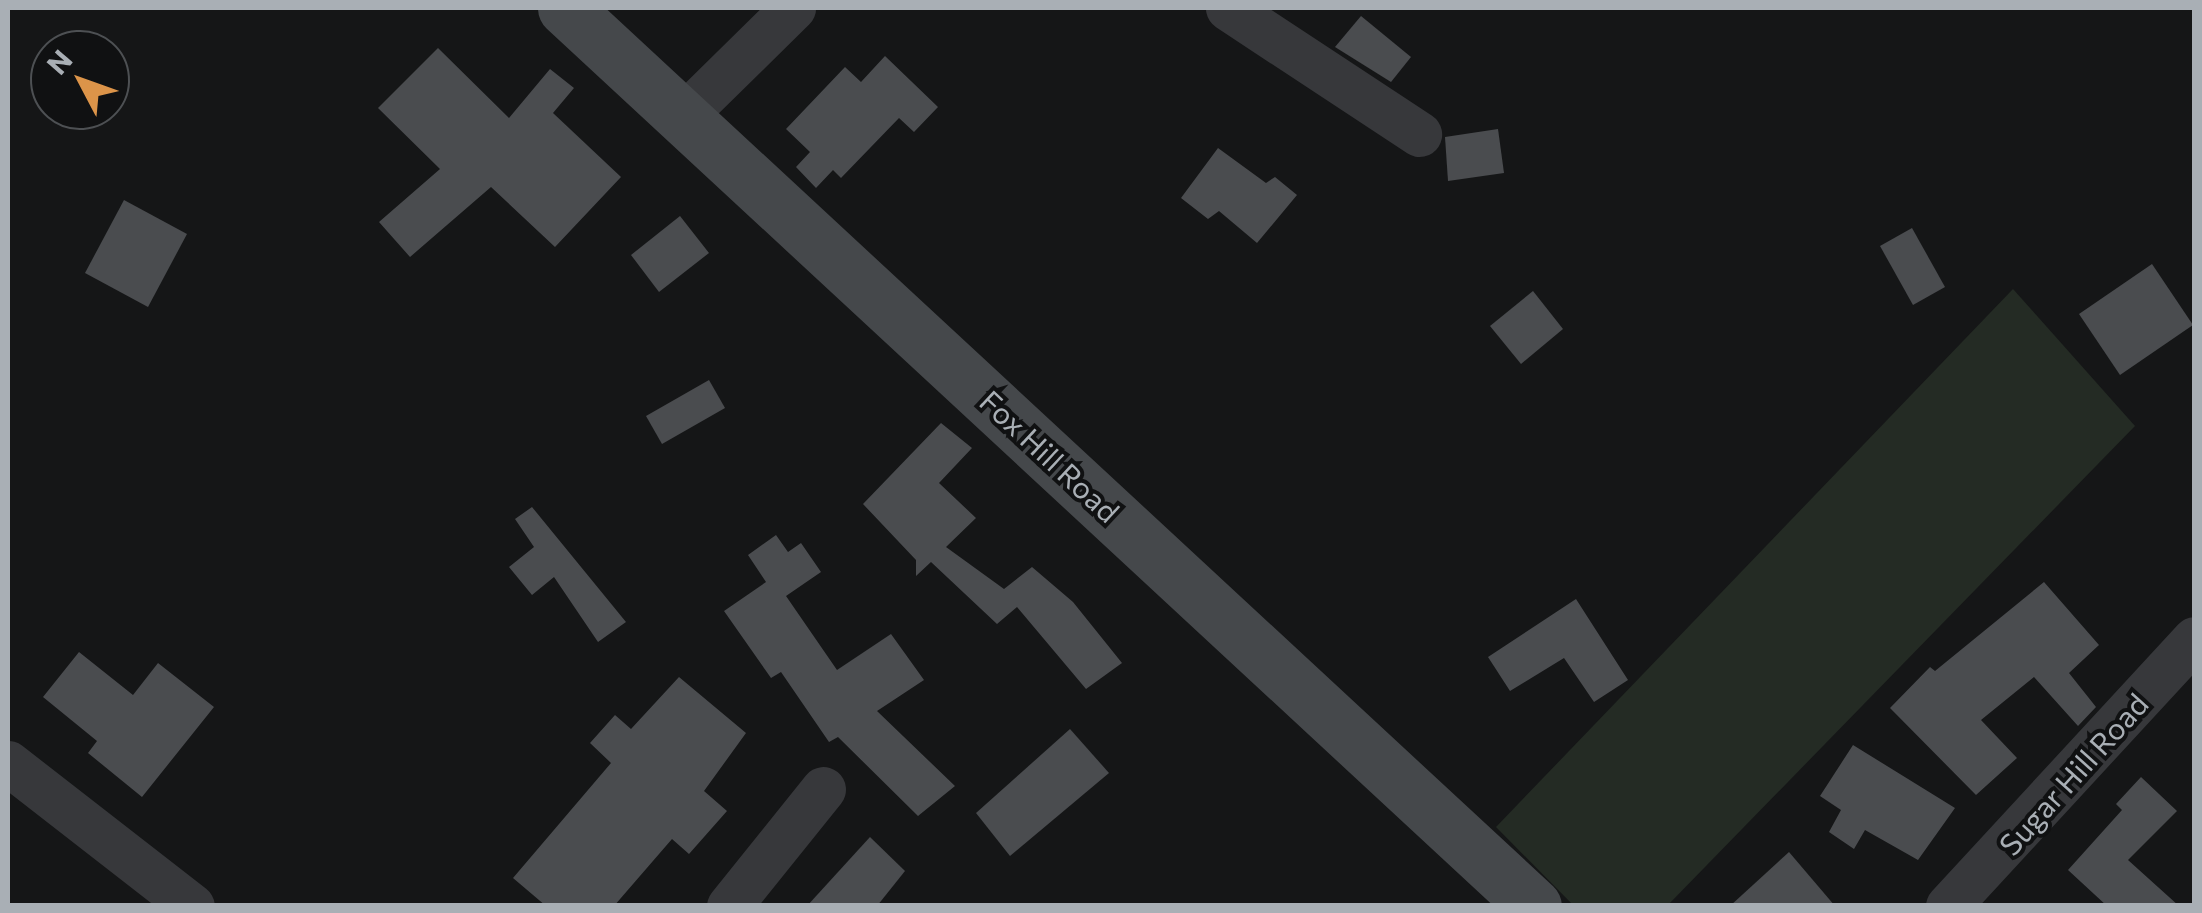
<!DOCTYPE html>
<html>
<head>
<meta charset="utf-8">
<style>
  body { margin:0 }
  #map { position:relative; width:2202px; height:913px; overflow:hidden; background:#151617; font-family:Commissioner,sans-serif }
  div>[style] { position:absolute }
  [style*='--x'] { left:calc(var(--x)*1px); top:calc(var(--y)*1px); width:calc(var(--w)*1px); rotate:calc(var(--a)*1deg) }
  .green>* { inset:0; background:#242b24 }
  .building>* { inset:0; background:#4a4c4f }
  .street>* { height:45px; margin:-22.5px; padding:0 22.5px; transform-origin:22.5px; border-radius:22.5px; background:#37383b }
  .secondary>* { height:55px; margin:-27.5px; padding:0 27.5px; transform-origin:27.5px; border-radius:27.5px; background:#45484b }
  span { translate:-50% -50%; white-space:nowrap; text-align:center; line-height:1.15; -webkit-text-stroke:8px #101112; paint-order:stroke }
  .street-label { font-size:30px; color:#a9afb5 }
  .frame { position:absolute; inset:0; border:10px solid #a9afb5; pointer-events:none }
  .north { position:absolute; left:30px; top:30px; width:100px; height:100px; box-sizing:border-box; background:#101112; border:2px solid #4d5053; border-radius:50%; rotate:311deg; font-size:28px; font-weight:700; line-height:40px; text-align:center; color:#a9afb5 }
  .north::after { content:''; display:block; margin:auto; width:35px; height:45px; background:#dc9449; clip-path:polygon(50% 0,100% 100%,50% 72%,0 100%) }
</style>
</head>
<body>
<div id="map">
  <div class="green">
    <div style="clip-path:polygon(2013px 289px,2135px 426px,1668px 905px,1573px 905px,1496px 827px)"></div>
  </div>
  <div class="building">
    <div style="clip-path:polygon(1361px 16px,1411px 57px,1391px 82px,1335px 47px)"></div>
    <div style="clip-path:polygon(438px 48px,509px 118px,550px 69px,574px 88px,553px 113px,621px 177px,555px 247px,491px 187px,410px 257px,379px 222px,440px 169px,378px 108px)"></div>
    <div style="clip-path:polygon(885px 56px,938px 107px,914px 132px,899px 118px,841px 178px,833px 170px,816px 188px,796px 167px,810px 152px,786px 129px,845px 67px,861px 82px)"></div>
    <div style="clip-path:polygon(1498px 129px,1504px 173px,1448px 181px,1445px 137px)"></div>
    <div style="clip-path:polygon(1218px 148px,1266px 183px,1275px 177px,1297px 195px,1257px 243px,1219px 211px,1208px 219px,1181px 198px)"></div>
    <div style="clip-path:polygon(124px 200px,187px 234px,148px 307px,85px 273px)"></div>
    <div style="clip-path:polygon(680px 216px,709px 253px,659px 292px,631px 255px)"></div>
    <div style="clip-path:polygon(1912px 228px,1945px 287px,1913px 305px,1880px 246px)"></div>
    <div style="clip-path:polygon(2152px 264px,2193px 325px,2120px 375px,2079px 314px)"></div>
    <div style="clip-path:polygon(1533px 291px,1563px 329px,1521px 364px,1490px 326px)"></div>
    <div style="clip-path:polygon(709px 380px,725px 408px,662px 444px,646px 416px)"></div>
    <div style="clip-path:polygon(941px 423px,972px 448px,939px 483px,976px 518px,946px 547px,1004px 589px,1032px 567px,1073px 602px,1122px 663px,1086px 689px,1017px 607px,997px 624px,931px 562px,916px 576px,916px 560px,863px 504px)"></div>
    <div style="clip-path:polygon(532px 507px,626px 622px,598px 642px,554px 577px,532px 595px,509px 567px,534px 547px,515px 519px)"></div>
    <div style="clip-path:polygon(776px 535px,788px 552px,801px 543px,821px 572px,786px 596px,837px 670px,891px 634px,924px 680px,877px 711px,955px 786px,918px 816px,838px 737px,829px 742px,781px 672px,771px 678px,724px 611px,766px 582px,748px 555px)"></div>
    <div style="clip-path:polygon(2044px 582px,2099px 645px,2069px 673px,2096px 707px,2078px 726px,2034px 677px,1981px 720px,2017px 758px,1976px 795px,1890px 708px,1930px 667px,1935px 671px)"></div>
    <div style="clip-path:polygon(1576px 599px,1628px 680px,1594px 702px,1564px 658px,1510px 691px,1488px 657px)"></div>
    <div style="clip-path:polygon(79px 652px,133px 695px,158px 663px,214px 707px,142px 797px,88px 753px,97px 741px,43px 697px)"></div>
    <div style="clip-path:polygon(679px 677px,746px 733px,704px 791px,727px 811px,689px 854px,672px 839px,614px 906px,546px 906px,513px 878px,611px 763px,590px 743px,615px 715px,631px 729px)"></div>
    <div style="clip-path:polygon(1070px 729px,1109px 773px,1010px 856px,976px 813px)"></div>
    <div style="clip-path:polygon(1853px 745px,1955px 808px,1918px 860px,1865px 830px,1854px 849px,1829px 832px,1841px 810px,1820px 796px)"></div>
    <div style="clip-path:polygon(2141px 777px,2177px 811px,2128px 860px,2179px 906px,2107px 906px,2068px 870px,2122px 810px,2116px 804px)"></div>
    <div style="clip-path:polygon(870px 837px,905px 871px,877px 906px,807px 906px)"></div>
    <div style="clip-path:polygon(1789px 852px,1835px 906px,1730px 906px)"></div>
  </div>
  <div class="street">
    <div style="--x:1228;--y:8;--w:229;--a:33.4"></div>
    <div style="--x:684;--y:115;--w:153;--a:-44.5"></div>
    <div style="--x:8;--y:763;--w:233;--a:37.9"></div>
    <div style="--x:729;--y:906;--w:150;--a:-51.2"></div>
    <div style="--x:1948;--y:906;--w:363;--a:-47.3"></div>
  </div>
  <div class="secondary">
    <div style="--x:565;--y:8;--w:1321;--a:42.82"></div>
  </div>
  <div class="street-label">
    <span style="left:1050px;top:456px;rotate:43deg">Fox Hill Road</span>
    <span style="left:2073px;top:774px;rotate:-48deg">Sugar Hill Road</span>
  </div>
  <div class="frame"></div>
  <div class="north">N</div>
</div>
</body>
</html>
